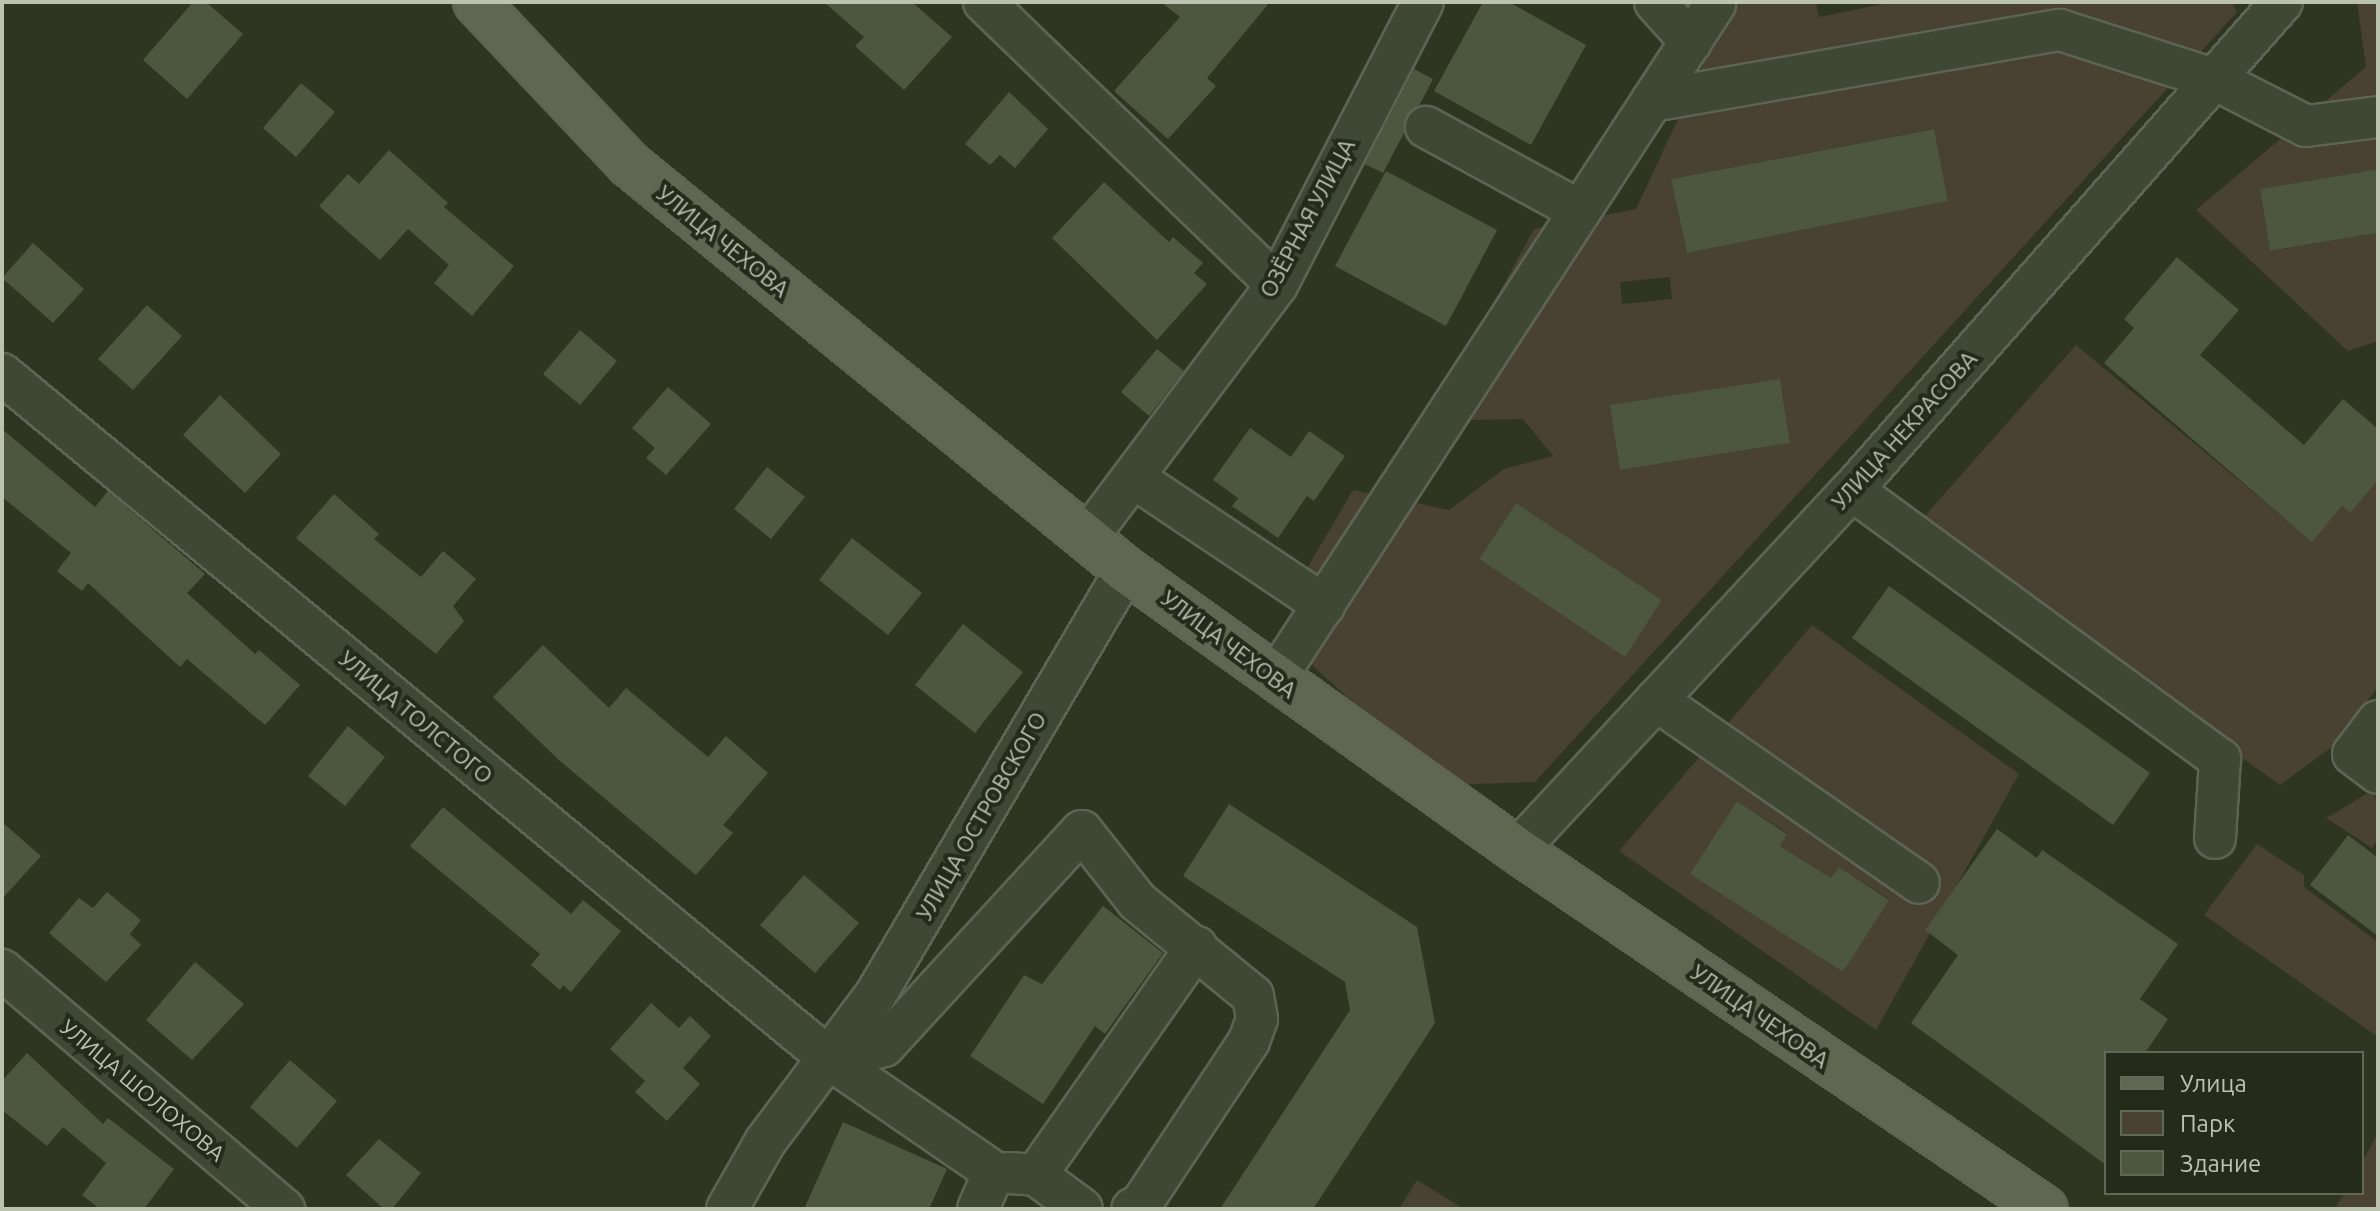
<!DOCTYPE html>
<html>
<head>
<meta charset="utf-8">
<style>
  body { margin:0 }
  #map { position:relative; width:2380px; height:1211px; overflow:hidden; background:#2e3622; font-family:Ubuntu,sans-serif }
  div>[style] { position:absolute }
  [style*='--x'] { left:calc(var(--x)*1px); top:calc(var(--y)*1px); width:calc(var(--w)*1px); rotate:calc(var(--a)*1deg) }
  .green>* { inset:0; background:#494132 }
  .building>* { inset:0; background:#4d563e }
  .roads { filter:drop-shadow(2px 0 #5d6453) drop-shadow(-2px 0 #5d6453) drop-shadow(0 2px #5d6453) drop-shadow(0 -2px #5d6453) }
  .minor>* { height:40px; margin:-20px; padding:0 20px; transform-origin:20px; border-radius:20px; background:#3f4735 }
  .major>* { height:44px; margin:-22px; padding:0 22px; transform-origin:22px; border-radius:22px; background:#5f6753 }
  span { translate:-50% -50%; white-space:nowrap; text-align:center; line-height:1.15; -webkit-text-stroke:8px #242b1b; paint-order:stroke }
  .street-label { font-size:22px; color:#bbc3b0 }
  .frame { position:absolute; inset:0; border:4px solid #bbc3b0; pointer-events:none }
  .legend { position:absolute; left:2104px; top:1051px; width:260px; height:144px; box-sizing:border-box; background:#242b1b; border:2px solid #606857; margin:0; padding:10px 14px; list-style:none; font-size:24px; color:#bbc3b0 }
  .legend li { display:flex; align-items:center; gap:16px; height:40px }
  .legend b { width:40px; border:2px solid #606857 }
</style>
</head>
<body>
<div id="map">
  <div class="green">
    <div style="clip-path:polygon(evenodd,1674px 2px,1816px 2px,1819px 17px,1893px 2px,2232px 2px,2237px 12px,1535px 782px,1444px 785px,1313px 666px,1289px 599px,1353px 490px,1449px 510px,1504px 469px,1553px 456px,1523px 419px,1429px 421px,1534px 229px,1636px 209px,1703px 65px,1674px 2px,1933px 129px,1948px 201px,1687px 253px,1671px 179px,1933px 129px,1674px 2px,1670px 277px,1672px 299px,1622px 304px,1620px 282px,1670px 277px,1674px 2px,1780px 379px,1790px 443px,1620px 470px,1780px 379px,1674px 2px,1516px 503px,1662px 600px,1625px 656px,1479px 559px,1516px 503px)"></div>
    <div style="clip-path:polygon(2357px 2px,2378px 2px,2378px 169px,2260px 189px,2271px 251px,2378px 233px,2378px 341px,2348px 351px,2196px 210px,2366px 67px)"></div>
    <div style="clip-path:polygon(2076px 345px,2312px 541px,2342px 506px,2349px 512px,2378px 480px,2378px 687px,2332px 747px,2280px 785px,1917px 525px)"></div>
    <div style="clip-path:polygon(evenodd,1812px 625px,2019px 774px,1876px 1030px,1619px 851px,1812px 625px,1737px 801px,1787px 833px,1780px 846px,1831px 878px,1839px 867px,1889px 899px,1843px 972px,1691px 874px,1737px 801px)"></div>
    <div style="clip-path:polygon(2375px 789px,2378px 839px,2372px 848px,2326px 818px)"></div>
    <div style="clip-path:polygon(2257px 844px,2304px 875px,2304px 887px,2378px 942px,2378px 1037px,2204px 915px)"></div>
    <div style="clip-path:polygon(2378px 1133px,2378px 1209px,2335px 1209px,2344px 1193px,2362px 1193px,2362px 1162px)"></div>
    <div style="clip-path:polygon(1417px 1180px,1464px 1209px,1399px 1209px)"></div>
  </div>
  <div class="building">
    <div style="clip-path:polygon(193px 2px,206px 2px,243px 34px,187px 99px,143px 60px)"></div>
    <div style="clip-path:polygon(824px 2px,912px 2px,952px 37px,904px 90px,855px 46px,864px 37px)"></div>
    <div style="clip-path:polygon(1161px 2px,1270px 2px,1207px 78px,1216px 86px,1168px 139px,1114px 91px,1180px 17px)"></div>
    <div style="clip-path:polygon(1483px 2px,1509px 2px,1586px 45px,1531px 145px,1434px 91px)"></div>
    <div style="clip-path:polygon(1414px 69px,1433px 79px,1419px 106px,1406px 117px,1404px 133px,1383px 173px,1365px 164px)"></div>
    <div style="clip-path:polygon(301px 83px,335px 112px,296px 157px,263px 128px)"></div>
    <div style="clip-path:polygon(1009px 92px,1048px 129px,1015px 168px,1000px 155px,990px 165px,965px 144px)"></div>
    <div style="clip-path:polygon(1934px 129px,1948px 201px,1687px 253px,1671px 179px)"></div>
    <div style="clip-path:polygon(389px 150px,448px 203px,444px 207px,514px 266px,472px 316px,434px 283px,449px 265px,408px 229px,380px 260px,319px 206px,348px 174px,359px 184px)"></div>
    <div style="clip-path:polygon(2378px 169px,2378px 233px,2270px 251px,2260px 189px)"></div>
    <div style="clip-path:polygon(1386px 171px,1497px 230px,1446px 326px,1335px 266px)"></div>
    <div style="clip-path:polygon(1104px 182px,1169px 242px,1173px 237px,1203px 263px,1194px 273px,1207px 284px,1157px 340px,1052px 238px)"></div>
    <div style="clip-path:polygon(33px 243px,84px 289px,53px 323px,2px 278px)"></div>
    <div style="clip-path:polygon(2177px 257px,2239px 310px,2200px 355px,2304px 445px,2343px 399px,2378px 429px,2378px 480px,2350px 513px,2342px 506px,2312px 542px,2104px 363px,2134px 328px,2124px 319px)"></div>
    <div style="clip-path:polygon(147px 305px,182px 336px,133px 390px,98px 359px)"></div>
    <div style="clip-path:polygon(580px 330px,617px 361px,580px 405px,543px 374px)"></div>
    <div style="clip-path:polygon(1157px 349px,1184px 371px,1149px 416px,1121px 392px)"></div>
    <div style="clip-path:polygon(1780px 379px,1790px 443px,1620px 470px,1610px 405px)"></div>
    <div style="clip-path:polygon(668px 387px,711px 424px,666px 475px,646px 458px,655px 448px,632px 428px)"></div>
    <div style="clip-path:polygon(220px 395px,281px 454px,245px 493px,183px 435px)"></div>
    <div style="clip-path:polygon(1250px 428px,1291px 457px,1309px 431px,1345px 456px,1314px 501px,1307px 496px,1278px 538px,1232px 506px,1238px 498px,1213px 480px)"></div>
    <div style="clip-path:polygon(2px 429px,95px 507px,108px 491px,205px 574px,187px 593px,255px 654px,259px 650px,300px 685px,265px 725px,187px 659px,180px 667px,88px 583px,82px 591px,57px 571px,71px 553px,2px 497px)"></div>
    <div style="clip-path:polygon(767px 467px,805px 497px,771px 539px,734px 509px)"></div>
    <div style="clip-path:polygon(334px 494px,379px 534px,374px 539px,421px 577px,443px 551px,476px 579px,453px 606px,464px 621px,436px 654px,296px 538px)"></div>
    <div style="clip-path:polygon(1516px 503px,1662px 600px,1625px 657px,1479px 559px)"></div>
    <div style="clip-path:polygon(852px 538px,922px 593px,888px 635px,819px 580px)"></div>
    <div style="clip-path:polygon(1889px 586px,2150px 773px,2113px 825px,1852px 638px)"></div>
    <div style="clip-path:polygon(963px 624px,1023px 672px,975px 733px,915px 685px)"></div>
    <div style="clip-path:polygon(543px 645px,609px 708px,626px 688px,708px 757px,726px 736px,768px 773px,723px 825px,733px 833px,696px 875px,560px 761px,493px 697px)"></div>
    <div style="clip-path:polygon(348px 726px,385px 757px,345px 806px,308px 776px)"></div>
    <div style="clip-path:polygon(1737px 801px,1787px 834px,1780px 846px,1831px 878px,1839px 867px,1889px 900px,1843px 972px,1690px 874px)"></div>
    <div style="clip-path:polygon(1229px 804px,1417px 927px,1435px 1023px,1313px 1209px,1220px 1209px,1350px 1010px,1345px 982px,1183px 876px)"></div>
    <div style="clip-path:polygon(443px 807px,571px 914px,583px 900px,621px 931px,571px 992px,563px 985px,560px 990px,531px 965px,540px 954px,410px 846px)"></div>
    <div style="clip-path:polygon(2px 822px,41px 856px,2px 899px)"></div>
    <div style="clip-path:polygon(1997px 829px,2037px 858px,2042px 850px,2178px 944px,2140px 999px,2168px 1019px,2145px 1053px,2106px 1053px,2106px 1165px,1911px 1023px,1958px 955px,1925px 930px)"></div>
    <div style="clip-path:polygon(2348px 835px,2378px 858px,2378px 936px,2310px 885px)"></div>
    <div style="clip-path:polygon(804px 875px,859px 923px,815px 973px,760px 925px)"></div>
    <div style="clip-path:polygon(107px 892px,141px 920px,130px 934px,141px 945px,106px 982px,49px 933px,79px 898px,93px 908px)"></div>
    <div style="clip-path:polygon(1103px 906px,1163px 953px,1105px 1034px,1095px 1026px,1043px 1104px,970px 1056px,1024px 975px,1042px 984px)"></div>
    <div style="clip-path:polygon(195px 962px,244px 1004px,192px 1060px,146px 1020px)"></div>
    <div style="clip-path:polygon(651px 1003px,679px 1028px,690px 1016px,711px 1036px,683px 1068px,700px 1084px,667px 1121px,635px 1092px,645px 1081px,610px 1049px)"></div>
    <div style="clip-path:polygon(27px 1053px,103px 1124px,108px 1118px,174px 1169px,144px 1209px,100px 1209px,82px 1195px,106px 1163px,63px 1127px,47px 1146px,2px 1110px,2px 1081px)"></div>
    <div style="clip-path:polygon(290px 1060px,337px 1101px,297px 1148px,250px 1107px)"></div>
    <div style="clip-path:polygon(843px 1122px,947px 1169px,929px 1209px,804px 1209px)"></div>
    <div style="clip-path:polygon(379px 1139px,421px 1173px,392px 1209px,384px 1209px,346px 1175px)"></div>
  </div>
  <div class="roads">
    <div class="minor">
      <div style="--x:984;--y:2;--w:407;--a:44"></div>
      <div style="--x:1655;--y:2;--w:54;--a:48"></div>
      <div style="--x:1652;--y:101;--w:414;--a:-9.9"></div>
      <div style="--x:2060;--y:30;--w:162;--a:17.7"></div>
      <div style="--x:2214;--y:79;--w:103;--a:27.1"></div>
      <div style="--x:2306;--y:126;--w:73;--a:-7.1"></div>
      <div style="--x:1426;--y:127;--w:175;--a:28.6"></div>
      <div style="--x:2;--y:374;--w:1076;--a:39.61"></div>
      <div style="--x:831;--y:1060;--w:198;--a:34.5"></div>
      <div style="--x:994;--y:1172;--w:40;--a:113.4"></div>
      <div style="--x:1134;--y:478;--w:229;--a:33.8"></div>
      <div style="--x:1852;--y:490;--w:456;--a:36.2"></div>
      <div style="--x:2220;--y:759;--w:79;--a:93.6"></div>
      <div style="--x:1087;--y:538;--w:316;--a:-53.1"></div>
      <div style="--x:1277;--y:285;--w:318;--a:-62.7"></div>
      <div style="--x:1275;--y:679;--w:806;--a:-56.9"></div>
      <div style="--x:1656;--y:700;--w:320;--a:34.8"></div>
      <div style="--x:2378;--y:721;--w:41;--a:127.1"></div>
      <div style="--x:2353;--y:754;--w:31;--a:37"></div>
      <div style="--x:1517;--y:850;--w:492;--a:-47.1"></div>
      <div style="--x:1852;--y:490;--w:650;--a:-48.62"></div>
      <div style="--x:2;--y:970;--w:370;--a:40.3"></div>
      <div style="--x:831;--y:1060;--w:55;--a:-14.8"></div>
      <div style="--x:884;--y:1046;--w:292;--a:-47.4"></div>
      <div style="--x:1082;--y:831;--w:89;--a:51.8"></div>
      <div style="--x:1137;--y:901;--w:150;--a:39.3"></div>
      <div style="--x:1253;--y:996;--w:23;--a:80"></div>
      <div style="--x:1257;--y:1019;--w:23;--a:110"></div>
      <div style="--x:1249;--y:1041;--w:196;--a:123.5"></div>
      <div style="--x:1141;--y:1204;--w:10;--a:151"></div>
      <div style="--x:1009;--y:1173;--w:27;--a:4"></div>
      <div style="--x:1036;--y:1175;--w:57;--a:36.5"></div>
      <div style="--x:1036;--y:1175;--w:279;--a:-54.9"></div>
      <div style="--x:727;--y:1209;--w:77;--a:-60.4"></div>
      <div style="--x:765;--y:1142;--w:185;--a:-53.1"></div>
      <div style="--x:876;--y:994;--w:492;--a:-59.5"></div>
    </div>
    <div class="major">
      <div style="--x:476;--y:2;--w:223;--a:46.6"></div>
      <div style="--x:629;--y:164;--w:642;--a:39.25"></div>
      <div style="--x:1126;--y:570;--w:481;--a:35.6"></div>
      <div style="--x:1517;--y:850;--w:638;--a:34.21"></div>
    </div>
  </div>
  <div class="street-label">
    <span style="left:1307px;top:218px;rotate:-62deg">ОЗЁРНАЯ УЛИЦА</span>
    <span style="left:723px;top:241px;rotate:39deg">УЛИЦА ЧЕХОВА</span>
    <span style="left:1904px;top:430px;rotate:-48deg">УЛИЦА НЕКРАСОВА</span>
    <span style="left:1229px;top:644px;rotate:37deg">УЛИЦА ЧЕХОВА</span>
    <span style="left:416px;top:717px;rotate:40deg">УЛИЦА ТОЛСТОГО</span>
    <span style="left:981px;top:816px;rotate:-60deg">УЛИЦА ОСТРОВСКОГО</span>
    <span style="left:1760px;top:1016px;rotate:35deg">УЛИЦА ЧЕХОВА</span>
    <span style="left:143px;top:1090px;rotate:40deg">УЛИЦА ШОЛОХОВА</span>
  </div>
  <div class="frame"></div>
  <ul class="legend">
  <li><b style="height:10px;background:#5f6753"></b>Улица</li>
  <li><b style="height:22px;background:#494132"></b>Парк</li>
  <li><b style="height:22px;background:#4d563e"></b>Здание</li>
  </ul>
</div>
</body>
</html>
